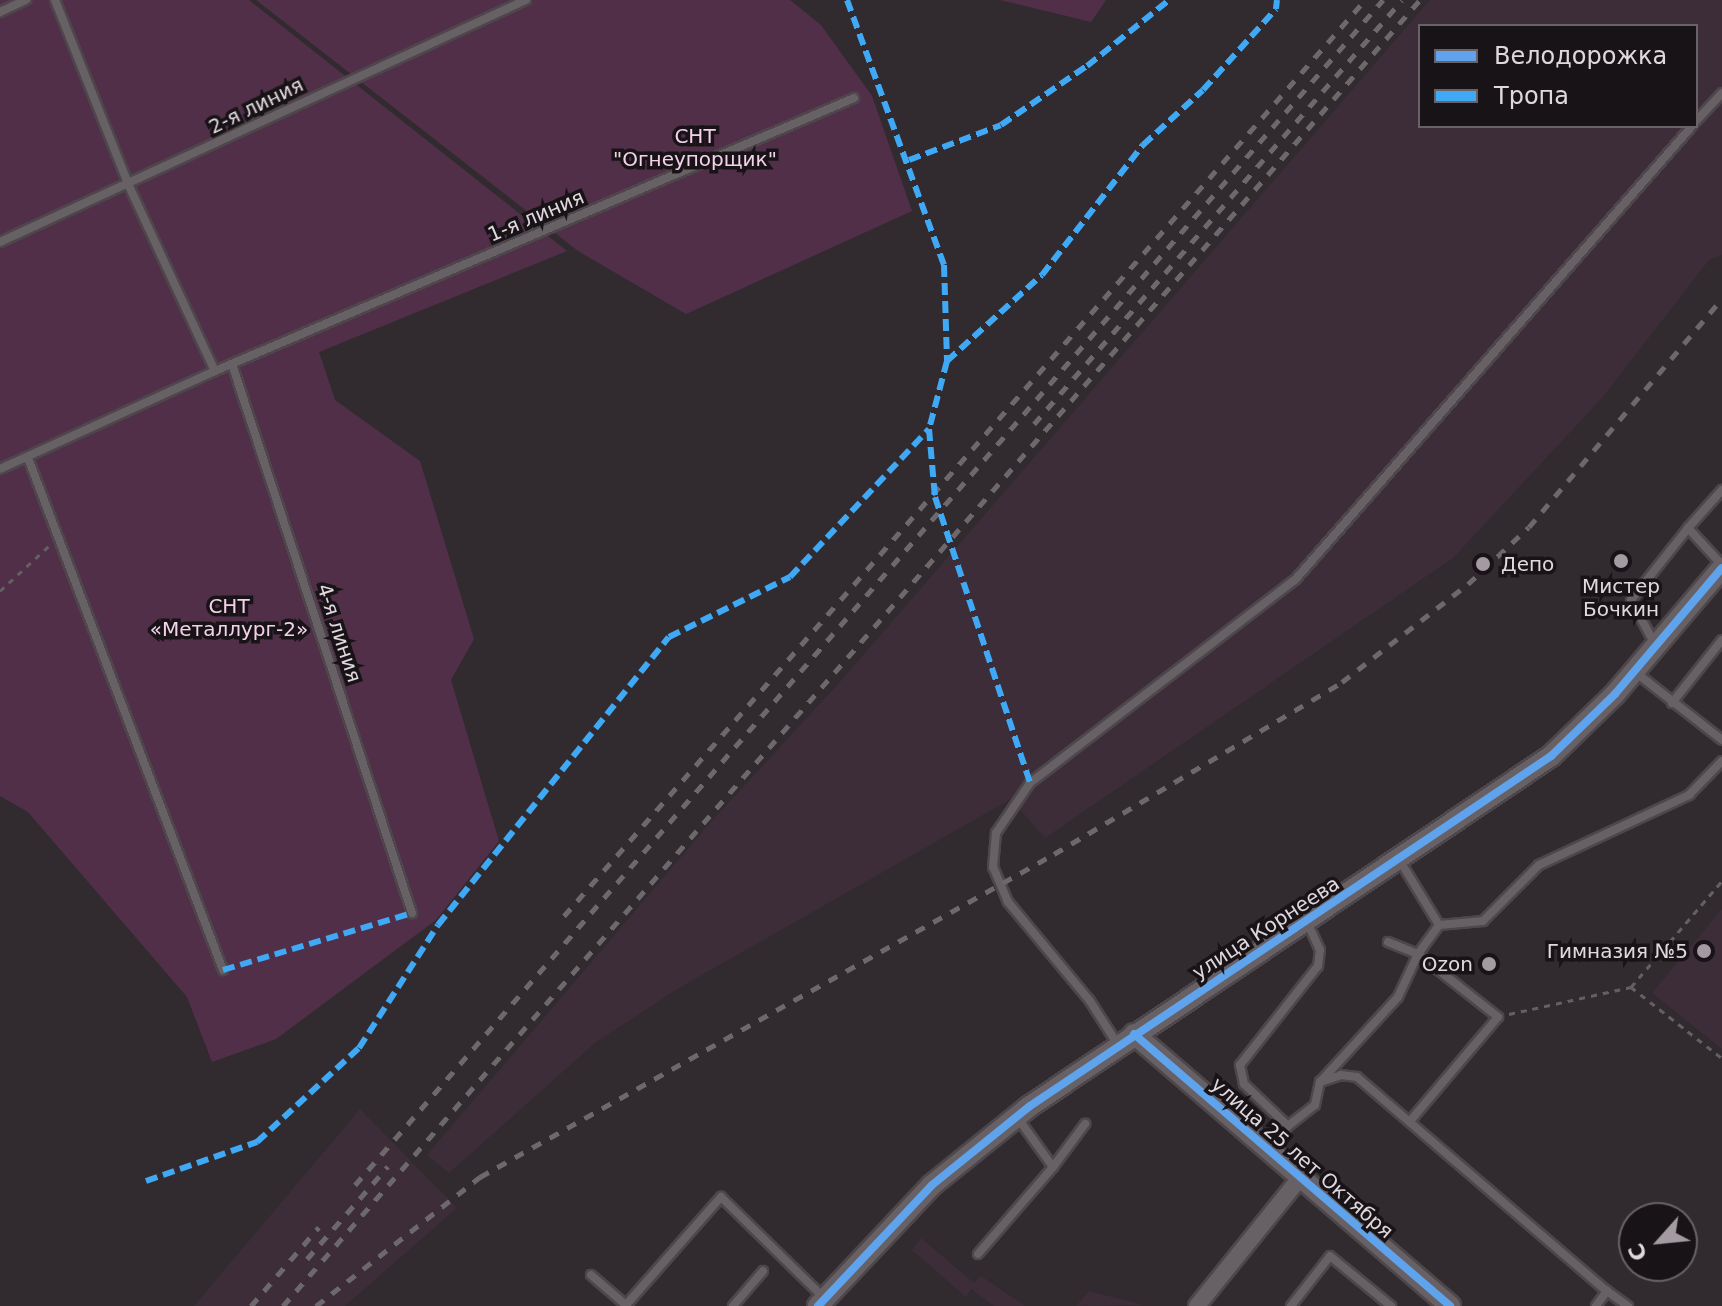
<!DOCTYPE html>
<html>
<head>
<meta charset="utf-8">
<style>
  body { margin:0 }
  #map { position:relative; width:1722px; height:1306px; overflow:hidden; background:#312b2f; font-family:"DejaVu Sans",sans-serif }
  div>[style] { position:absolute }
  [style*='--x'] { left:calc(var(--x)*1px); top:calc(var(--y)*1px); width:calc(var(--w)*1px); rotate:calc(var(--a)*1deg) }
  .built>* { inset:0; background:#3c2d39 }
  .green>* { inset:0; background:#512f49 }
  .path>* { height:3px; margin-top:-1.5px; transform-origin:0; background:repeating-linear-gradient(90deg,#635f62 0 6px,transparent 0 12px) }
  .roads { filter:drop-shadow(2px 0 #4d474b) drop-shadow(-2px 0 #4d474b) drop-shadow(0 2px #4d474b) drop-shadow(0 -2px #4d474b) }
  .service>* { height:8px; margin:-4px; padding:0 4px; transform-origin:4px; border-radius:4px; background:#676165 }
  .minor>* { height:16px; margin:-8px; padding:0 8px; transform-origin:8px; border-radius:8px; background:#676165 }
  .tertiary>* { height:20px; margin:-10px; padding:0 10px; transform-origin:10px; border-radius:10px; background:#676165 }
  .rail>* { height:5px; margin-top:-2.5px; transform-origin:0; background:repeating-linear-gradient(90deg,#6c686b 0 10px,transparent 0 20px) }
  .quiet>* { height:6px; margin-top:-3px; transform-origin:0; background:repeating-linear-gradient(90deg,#3fa9f5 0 12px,transparent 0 18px) }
  .cycleway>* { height:8px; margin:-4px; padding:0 4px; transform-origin:4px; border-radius:4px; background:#60a3ed }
  .dots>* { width:22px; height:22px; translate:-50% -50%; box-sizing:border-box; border:4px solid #181316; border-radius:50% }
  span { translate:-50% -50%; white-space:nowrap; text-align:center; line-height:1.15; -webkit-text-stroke:7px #181316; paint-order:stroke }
  .street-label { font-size:20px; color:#e0d8de }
  .park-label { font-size:20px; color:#f4d1eb }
  .poi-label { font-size:20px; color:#e0d8de }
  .left { translate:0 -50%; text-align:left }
  .right { translate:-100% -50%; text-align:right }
  .legend { position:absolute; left:1418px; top:24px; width:280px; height:104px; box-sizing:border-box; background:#181316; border:2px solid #686266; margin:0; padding:10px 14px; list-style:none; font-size:24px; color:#e0d8de }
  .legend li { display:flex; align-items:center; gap:16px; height:40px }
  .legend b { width:40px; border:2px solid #686266 }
  .north { position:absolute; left:1618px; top:1202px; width:80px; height:80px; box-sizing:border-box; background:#181316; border:2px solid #686266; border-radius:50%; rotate:243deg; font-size:22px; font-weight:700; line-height:32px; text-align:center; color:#e0d8de }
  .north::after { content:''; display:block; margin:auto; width:28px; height:36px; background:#a39ba1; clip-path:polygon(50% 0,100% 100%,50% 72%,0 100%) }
</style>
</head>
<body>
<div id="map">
  <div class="built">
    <div style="clip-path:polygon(evenodd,1430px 0,1722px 0,1722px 255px,1709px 260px,1602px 398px,1453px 558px,1045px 838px,1011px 799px,679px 988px,596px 1042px,449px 1173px,427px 1155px,709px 824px,839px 683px,1430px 0,1420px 26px,1696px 26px,1696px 126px,1420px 126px,1420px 26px)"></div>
    <div style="clip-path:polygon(1722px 909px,1722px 1049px,1652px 993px)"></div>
    <div style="clip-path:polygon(360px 1109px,457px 1208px,345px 1306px,194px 1306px)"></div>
    <div style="clip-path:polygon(921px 1238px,974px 1283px,981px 1276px,1025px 1306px,994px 1306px,971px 1289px,966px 1297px,912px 1250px)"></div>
    <div style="clip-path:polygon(1089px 1291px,1143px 1305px,1076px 1306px)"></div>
  </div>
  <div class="green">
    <div style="clip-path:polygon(0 0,249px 0,567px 251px,319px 352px,335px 400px,420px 461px,474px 639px,451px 680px,499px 841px,436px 920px,276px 1039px,212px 1062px,187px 997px,28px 812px,0 796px)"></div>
    <div style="clip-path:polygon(256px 0,790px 0,821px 25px,872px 96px,912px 211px,686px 314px,578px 251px)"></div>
    <div style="clip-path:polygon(1000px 0,1106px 0,1091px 22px)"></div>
  </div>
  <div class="path">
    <div style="--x:0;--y:591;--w:68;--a:-42.6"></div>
    <div style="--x:1631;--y:987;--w:140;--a:-49.4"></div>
    <div style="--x:1509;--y:1014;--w:125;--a:-12.5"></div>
    <div style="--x:1631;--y:987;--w:115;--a:38"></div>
  </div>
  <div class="roads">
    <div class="service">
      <div style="--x:55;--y:0;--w:200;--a:68.3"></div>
      <div style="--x:129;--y:186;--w:204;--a:65.1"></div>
      <div style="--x:0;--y:12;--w:29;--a:-25"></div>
      <div style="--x:1696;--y:121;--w:38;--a:-47"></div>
      <div style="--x:0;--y:242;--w:579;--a:-24.71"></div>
      <div style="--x:232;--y:364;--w:578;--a:71.85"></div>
      <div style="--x:28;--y:458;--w:548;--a:69.15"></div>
      <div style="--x:0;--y:469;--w:236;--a:-24.5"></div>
      <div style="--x:215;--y:371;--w:695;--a:-23.13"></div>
      <div style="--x:1688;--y:528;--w:51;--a:-48.2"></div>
      <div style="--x:1656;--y:646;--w:52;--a:-118.5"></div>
      <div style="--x:1631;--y:600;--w:92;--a:-51.6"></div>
      <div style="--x:1688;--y:528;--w:50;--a:47.4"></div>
      <div style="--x:1635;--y:672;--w:110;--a:38"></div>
      <div style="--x:1672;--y:703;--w:80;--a:-51.6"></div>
      <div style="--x:1400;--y:861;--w:75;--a:58.6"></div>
      <div style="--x:1439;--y:925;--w:44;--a:-5.2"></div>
      <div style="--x:1483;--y:921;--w:79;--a:-45"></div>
      <div style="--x:1539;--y:865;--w:166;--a:-25"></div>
      <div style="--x:1689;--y:795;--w:47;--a:-45.9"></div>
      <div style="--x:1388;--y:942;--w:32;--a:22"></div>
      <div style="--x:1418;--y:954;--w:36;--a:-54"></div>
      <div style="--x:1118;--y:1045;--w:52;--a:-122.5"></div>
      <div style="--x:1090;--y:1001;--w:129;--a:-129.6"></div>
      <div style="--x:1008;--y:902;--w:38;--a:-113"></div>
      <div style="--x:993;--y:867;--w:34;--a:-85"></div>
      <div style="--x:996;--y:833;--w:60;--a:-55.8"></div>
      <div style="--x:1030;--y:783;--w:334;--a:-37.5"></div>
      <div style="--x:1295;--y:580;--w:603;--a:-48.83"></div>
      <div style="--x:1321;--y:1081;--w:114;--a:-47.5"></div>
      <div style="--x:1398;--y:997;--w:47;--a:-65.1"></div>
      <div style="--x:1418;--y:954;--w:102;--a:38.2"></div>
      <div style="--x:1498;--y:1017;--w:135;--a:130.2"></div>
      <div style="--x:1288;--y:1126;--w:34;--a:-38"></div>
      <div style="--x:1315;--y:1105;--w:24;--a:-78"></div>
      <div style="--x:1320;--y:1082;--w:22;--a:-18"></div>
      <div style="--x:1341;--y:1075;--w:16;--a:7"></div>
      <div style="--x:1357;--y:1077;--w:329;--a:40.6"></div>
      <div style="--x:1268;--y:1149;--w:30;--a:-49"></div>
      <div style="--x:1288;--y:1126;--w:61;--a:-136.3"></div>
      <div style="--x:1244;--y:1084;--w:19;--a:-102"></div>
      <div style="--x:1240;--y:1065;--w:126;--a:-51.8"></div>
      <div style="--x:1318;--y:966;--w:16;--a:-83"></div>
      <div style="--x:1320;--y:950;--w:31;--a:-115"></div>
      <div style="--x:1053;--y:1167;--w:54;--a:-53.3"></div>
      <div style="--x:978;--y:1254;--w:115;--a:-49.2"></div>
      <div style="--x:1053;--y:1167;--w:62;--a:-125.8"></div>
      <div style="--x:591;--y:1275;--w:46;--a:40.6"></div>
      <div style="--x:626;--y:1305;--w:144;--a:-48.7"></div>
      <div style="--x:721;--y:1197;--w:144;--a:44.4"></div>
      <div style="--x:733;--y:1306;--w:46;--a:-49.4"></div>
      <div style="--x:1291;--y:1306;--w:63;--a:-52"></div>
      <div style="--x:1330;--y:1256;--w:79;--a:39.3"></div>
      <div style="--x:1596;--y:1306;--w:19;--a:-54"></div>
      <div style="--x:1607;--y:1291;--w:26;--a:36"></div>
    </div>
    <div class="minor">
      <div style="--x:1197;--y:1306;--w:164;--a:-51.2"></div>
    </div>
    <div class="tertiary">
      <div style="--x:1134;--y:1034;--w:417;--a:40.7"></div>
      <div style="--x:818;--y:1306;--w:166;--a:-46.7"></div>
      <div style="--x:932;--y:1185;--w:126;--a:-38.9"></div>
      <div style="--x:1030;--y:1106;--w:628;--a:-33.89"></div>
      <div style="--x:1551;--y:756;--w:89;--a:-44.1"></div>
      <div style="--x:1615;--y:694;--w:165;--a:-49.7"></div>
    </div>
  </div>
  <div class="rail">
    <div style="--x:1034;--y:424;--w:561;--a:-49.04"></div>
    <div style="--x:564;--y:916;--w:1217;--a:-48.83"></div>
    <div style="--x:355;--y:1185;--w:1569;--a:-49.06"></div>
    <div style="--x:307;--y:1259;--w:123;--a:-48.9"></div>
    <div style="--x:251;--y:1306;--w:104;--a:-49.3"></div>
    <div style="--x:283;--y:1306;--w:1732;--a:-48.96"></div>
    <div style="--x:316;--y:1306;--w:209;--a:-38.2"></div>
    <div style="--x:480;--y:1177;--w:659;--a:-29.37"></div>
    <div style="--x:1054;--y:854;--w:335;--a:-30.8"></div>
    <div style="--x:1342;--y:682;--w:160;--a:-37.9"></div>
    <div style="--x:1468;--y:584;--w:83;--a:-43.1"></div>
    <div style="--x:1529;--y:527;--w:299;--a:-49.8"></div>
  </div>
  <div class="quiet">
    <div style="--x:847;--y:0;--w:282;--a:69.9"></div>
    <div style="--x:944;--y:265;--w:96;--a:88.2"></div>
    <div style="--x:947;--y:361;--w:70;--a:104.8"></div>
    <div style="--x:929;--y:429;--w:68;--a:85"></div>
    <div style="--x:935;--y:497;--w:301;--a:71.6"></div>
    <div style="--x:909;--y:160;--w:98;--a:-20.8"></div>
    <div style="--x:1001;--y:125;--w:104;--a:-34.5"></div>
    <div style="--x:1087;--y:66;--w:105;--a:-38.8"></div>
    <div style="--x:947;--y:361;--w:128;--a:-42.2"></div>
    <div style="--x:1042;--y:275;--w:165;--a:-52.2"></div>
    <div style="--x:1143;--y:145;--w:81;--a:-42.5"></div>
    <div style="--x:1203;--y:90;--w:109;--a:-48"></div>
    <div style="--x:1276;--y:9;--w:9;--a:-84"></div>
    <div style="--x:223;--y:970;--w:197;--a:-16.8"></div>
    <div style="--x:146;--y:1181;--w:118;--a:-19.4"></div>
    <div style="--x:257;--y:1142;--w:139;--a:-42.7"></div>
    <div style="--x:359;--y:1048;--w:146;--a:-57.3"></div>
    <div style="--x:438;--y:925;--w:369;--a:-51.3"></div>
    <div style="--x:669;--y:637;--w:135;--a:-26.4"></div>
    <div style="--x:790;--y:577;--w:203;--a:-46.8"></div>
  </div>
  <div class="cycleway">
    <div style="--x:1134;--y:1034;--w:417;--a:40.7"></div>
    <div style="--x:818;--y:1306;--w:166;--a:-46.7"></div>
    <div style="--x:932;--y:1185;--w:126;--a:-38.9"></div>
    <div style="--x:1030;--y:1106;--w:628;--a:-33.89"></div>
    <div style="--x:1551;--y:756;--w:89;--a:-44.1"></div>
    <div style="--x:1615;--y:694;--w:165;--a:-49.7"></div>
  </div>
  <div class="dots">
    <div style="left:1621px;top:561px;background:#a39ba1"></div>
    <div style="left:1483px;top:564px;background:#a39ba1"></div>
    <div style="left:1704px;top:951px;background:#a39ba1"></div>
    <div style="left:1489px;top:964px;background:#a39ba1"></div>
  </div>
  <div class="street-label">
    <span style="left:256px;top:106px;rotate:-26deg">2-я линия</span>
    <span style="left:536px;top:216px;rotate:-23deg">1-я линия</span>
    <span style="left:339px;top:633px;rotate:72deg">4-я линия</span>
    <span style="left:1266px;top:928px;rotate:-33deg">улица Корнеева</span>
    <span style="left:1302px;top:1158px;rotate:41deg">улица 25 лет Октября</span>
  </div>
  <div class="park-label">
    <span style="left:695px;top:148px">СНТ<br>"Огнеупорщик"</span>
    <span style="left:229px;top:618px">СНТ<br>«Металлург-2»</span>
  </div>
  <div class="poi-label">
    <span class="left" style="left:1501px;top:564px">Депо</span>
    <span style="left:1621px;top:598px">Мистер<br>Бочкин</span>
    <span class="right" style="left:1688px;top:951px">Гимназия №5</span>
    <span class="right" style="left:1473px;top:964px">Ozon</span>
  </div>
  <ul class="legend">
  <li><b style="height:10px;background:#60a3ed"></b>Велодорожка</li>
  <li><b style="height:10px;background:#3fa9f5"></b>Тропа</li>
  </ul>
  <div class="north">С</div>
</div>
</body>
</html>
